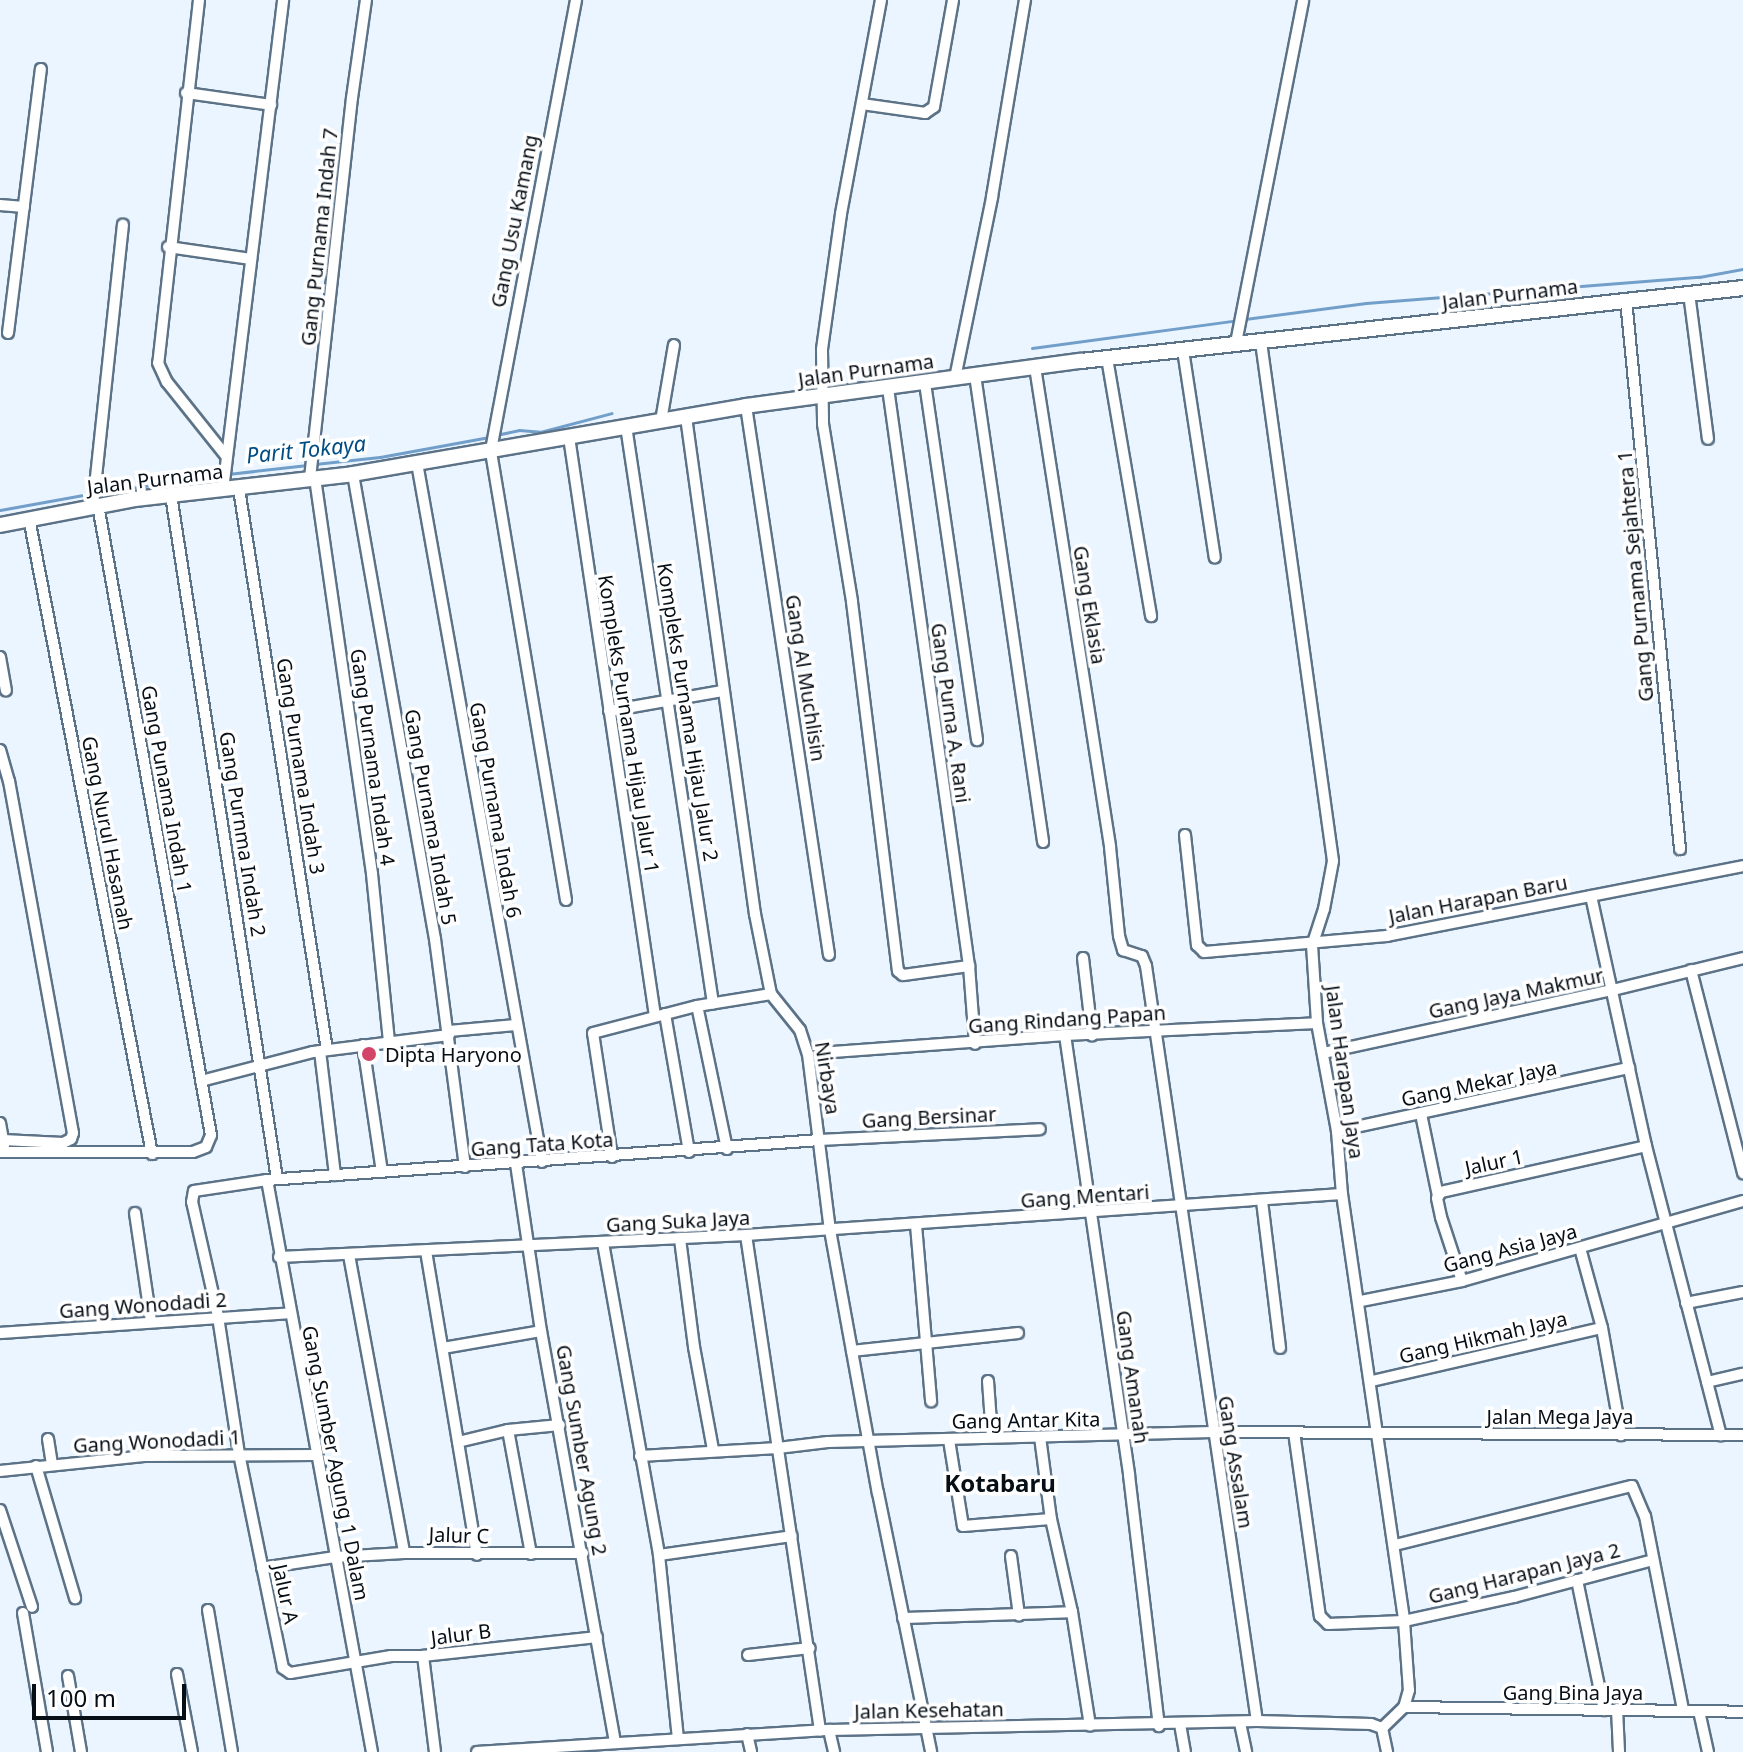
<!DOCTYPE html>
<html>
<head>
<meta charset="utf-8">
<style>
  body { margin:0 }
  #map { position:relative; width:1743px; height:1752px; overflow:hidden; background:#ebf5ff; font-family:"Noto Sans",sans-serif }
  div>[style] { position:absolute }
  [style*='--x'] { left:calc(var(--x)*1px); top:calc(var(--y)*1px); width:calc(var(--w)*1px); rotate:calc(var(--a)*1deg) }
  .stream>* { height:3px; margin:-1.5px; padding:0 1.5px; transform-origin:1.5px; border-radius:1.5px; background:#719fca }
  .roads { filter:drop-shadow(2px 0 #5c7287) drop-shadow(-2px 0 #5c7287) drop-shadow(0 2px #5c7287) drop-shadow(0 -2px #5c7287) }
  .street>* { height:10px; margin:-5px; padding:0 5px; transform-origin:5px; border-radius:5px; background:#fff }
  .secondary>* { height:14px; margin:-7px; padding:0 7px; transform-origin:7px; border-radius:7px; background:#fff }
  .dots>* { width:22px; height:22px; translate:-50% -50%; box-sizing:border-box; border:4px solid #fff; border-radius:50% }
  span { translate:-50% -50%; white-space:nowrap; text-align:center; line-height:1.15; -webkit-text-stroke:7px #fff; paint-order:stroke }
  .street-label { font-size:20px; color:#060e16 }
  .poi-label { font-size:20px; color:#060e16 }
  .left { translate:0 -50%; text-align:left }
  .water-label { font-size:22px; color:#004d83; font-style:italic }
  .quarter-label { font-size:24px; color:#060e16; font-weight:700 }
  .scale { position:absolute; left:32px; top:1684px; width:154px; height:36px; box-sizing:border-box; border:4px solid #060e16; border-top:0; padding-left:10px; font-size:24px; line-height:28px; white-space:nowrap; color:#060e16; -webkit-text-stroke:6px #fff; paint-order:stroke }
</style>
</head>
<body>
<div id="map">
  <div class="stream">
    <div style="--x:1245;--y:319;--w:122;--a:-7.5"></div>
    <div style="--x:1366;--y:303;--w:334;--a:-4.5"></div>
    <div style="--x:1699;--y:277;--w:45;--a:-10.3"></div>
    <div style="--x:1032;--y:348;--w:208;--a:-7.7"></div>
    <div style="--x:496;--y:435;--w:24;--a:-12"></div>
    <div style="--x:519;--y:430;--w:21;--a:5"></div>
    <div style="--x:540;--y:432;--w:74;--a:-14.8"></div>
    <div style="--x:315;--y:464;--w:65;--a:-6.1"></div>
    <div style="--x:380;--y:457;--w:111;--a:-10.4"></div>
    <div style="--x:228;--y:474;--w:80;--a:-6.5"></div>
    <div style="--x:97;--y:493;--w:124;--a:-8.3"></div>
    <div style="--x:0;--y:510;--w:90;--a:-10.2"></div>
  </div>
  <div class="roads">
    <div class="street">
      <div style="--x:199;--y:0;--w:365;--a:96.4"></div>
      <div style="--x:158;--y:363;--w:21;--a:65"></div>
      <div style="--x:167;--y:382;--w:95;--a:51.4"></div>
      <div style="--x:881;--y:0;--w:218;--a:100.6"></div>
      <div style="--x:841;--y:214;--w:137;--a:98"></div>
      <div style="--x:822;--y:350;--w:74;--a:89.2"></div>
      <div style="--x:823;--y:424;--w:180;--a:80.7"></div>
      <div style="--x:852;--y:602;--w:372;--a:82.9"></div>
      <div style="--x:898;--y:971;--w:6;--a:39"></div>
      <div style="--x:903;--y:975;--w:67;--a:-7.8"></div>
      <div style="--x:186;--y:93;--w:86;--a:8"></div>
      <div style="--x:862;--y:104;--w:64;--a:8.1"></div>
      <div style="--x:925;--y:113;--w:11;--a:-34"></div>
      <div style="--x:934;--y:107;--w:109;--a:-79.9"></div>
      <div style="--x:0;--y:205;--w:24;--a:5"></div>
      <div style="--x:168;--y:247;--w:84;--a:8.2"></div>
      <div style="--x:1689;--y:293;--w:147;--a:82.6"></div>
      <div style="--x:1626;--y:300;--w:552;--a:84.38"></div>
      <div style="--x:8;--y:333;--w:266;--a:-82.9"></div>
      <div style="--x:1261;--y:342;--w:524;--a:82.1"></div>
      <div style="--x:1333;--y:861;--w:49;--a:100.6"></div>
      <div style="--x:1324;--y:909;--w:38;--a:108"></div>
      <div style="--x:1312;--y:945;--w:78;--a:86.3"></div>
      <div style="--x:1317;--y:1023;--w:110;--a:79.5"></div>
      <div style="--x:1337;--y:1131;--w:63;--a:85.5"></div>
      <div style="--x:1342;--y:1194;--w:431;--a:81.7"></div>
      <div style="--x:1404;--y:1621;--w:69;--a:85.9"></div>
      <div style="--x:1409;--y:1690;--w:18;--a:106"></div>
      <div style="--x:1404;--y:1707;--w:30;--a:136"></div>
      <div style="--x:1382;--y:1728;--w:25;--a:78"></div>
      <div style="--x:1236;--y:343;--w:349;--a:-78.9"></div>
      <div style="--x:1183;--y:350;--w:210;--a:81.3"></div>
      <div style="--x:1107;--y:358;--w:262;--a:80.3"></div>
      <div style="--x:1035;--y:367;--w:486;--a:81.1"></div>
      <div style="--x:1110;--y:847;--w:89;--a:84.2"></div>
      <div style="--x:1119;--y:936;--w:15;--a:74"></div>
      <div style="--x:1123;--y:950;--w:20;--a:18"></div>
      <div style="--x:1142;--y:956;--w:11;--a:68"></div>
      <div style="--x:1146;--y:966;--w:763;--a:81.64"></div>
      <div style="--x:975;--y:375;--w:472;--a:81.7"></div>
      <div style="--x:955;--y:378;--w:185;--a:-78.4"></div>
      <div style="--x:992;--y:197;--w:200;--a:-80.5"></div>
      <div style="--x:925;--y:383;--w:361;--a:81.7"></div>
      <div style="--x:888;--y:388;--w:584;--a:82.02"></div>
      <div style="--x:969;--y:966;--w:78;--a:85.6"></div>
      <div style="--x:746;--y:406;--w:555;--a:81.4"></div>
      <div style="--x:686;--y:417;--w:502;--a:82.1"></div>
      <div style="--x:755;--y:914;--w:82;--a:78.7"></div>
      <div style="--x:771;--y:994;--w:46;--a:51.1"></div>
      <div style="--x:800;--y:1030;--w:25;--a:72"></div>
      <div style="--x:808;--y:1054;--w:177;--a:82.9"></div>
      <div style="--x:830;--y:1230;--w:267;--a:79.7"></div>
      <div style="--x:878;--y:1493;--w:264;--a:78.4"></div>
      <div style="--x:661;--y:421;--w:77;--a:-80.3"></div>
      <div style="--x:626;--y:426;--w:584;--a:81.43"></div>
      <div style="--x:569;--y:437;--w:585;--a:81.55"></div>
      <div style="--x:417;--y:463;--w:710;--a:79.86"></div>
      <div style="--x:353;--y:474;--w:472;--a:80"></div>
      <div style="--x:435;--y:939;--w:230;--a:82.5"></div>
      <div style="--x:310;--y:478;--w:382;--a:-83.7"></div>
      <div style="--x:352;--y:98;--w:99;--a:-81.9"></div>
      <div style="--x:315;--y:478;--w:400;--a:81.8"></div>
      <div style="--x:372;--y:874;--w:168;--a:84.2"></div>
      <div style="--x:239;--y:489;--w:568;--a:81.09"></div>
      <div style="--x:223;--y:490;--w:494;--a:-83"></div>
      <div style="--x:171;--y:495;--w:692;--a:81.19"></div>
      <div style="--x:93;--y:505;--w:282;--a:-83.9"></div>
      <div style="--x:29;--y:518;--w:648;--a:79.05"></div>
      <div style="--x:0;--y:657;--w:34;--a:80"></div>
      <div style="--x:609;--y:711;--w:115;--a:-10"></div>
      <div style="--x:0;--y:750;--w:32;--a:74"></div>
      <div style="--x:9;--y:781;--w:358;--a:79.7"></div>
      <div style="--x:73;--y:1133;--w:6;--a:108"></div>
      <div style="--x:71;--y:1139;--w:9;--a:153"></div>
      <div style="--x:63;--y:1143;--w:60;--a:-177.1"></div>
      <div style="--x:1185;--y:835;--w:111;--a:83.8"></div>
      <div style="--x:1197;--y:945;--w:10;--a:45"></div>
      <div style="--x:1204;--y:952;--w:184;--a:-5"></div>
      <div style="--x:1387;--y:936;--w:363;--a:-11.1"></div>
      <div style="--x:1591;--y:896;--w:256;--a:77.6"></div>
      <div style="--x:1646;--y:1146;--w:299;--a:75.5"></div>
      <div style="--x:566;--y:900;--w:456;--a:-99.5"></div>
      <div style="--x:491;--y:450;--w:458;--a:-79.3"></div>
      <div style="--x:1083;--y:958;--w:78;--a:83.3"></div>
      <div style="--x:1691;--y:970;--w:210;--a:75.6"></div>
      <div style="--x:665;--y:1014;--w:140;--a:80.1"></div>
      <div style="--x:449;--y:1031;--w:67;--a:-5.1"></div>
      <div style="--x:1065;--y:1035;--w:445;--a:81.7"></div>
      <div style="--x:1129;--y:1475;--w:253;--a:83.2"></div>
      <div style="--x:363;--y:1045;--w:128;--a:81.5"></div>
      <div style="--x:320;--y:1051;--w:125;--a:83.1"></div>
      <div style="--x:819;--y:1053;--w:247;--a:-4.2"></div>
      <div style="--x:1065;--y:1035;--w:252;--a:-2.7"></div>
      <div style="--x:1323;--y:1053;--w:297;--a:-12.3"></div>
      <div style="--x:1613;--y:990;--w:134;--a:-13.8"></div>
      <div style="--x:201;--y:1081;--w:116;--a:-14.5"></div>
      <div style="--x:313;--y:1052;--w:137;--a:-7.1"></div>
      <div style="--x:1421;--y:1114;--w:84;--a:78.3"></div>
      <div style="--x:0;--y:1123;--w:23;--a:80"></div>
      <div style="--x:1337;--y:1131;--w:299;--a:-12.2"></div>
      <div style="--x:727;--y:1149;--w:146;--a:-101.8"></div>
      <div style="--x:697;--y:1006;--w:75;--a:-9.2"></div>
      <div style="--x:0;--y:1152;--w:193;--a:0"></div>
      <div style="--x:193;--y:1152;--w:14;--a:-21"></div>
      <div style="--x:206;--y:1147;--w:13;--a:-67"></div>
      <div style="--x:211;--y:1135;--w:640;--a:-100.17"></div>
      <div style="--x:612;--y:1157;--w:125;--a:-98.7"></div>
      <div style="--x:593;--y:1033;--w:107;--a:-14.6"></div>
      <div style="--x:516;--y:1164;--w:169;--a:81.5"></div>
      <div style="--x:541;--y:1331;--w:418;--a:79.8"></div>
      <div style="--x:267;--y:1180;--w:582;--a:79.6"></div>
      <div style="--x:1262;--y:1201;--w:148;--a:83"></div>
      <div style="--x:135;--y:1213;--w:110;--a:81.6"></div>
      <div style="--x:916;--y:1225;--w:177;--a:85.1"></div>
      <div style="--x:746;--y:1235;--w:501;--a:81.5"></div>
      <div style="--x:680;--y:1239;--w:109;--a:82.6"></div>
      <div style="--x:694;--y:1347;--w:105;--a:79.5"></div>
      <div style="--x:603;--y:1243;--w:317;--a:79.8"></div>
      <div style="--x:659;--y:1555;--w:134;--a:-8.1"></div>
      <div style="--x:1580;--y:1248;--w:83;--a:74.6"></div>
      <div style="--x:1602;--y:1328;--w:109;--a:79.9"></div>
      <div style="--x:426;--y:1251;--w:308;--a:80.5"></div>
      <div style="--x:349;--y:1255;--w:303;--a:79.5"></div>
      <div style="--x:279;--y:1257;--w:468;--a:-2.7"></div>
      <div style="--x:746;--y:1235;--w:597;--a:-3.94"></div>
      <div style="--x:1462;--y:1281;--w:67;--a:-108.2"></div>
      <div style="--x:1441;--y:1217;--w:19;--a:-102"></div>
      <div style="--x:1437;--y:1198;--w:7;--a:-56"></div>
      <div style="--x:1441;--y:1192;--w:210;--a:-12.6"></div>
      <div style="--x:1361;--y:1301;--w:103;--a:-11.2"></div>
      <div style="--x:1462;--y:1281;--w:292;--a:-15.9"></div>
      <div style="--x:1686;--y:1303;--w:58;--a:-10.9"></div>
      <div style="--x:0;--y:1333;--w:291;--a:-3.9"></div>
      <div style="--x:443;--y:1348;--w:99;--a:-9.8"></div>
      <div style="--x:852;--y:1351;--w:167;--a:-6.2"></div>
      <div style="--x:988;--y:1381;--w:56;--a:85.9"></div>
      <div style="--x:1372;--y:1381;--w:236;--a:-13"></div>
      <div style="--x:1707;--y:1382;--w:37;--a:-13"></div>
      <div style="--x:508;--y:1430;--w:126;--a:79.5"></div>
      <div style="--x:1294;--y:1432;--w:186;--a:82"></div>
      <div style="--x:1320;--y:1616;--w:11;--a:45"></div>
      <div style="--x:1328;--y:1624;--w:76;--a:-2.3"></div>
      <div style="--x:1404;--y:1621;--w:113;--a:-12.3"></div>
      <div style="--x:1514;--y:1597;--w:144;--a:-14.9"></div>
      <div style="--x:1040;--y:1437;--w:83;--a:82.4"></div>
      <div style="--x:1051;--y:1519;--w:95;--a:77.3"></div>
      <div style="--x:1072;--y:1612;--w:115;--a:81"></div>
      <div style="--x:48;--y:1439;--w:26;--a:81"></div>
      <div style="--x:949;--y:1440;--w:87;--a:80.8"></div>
      <div style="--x:963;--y:1526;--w:88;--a:-4.5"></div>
      <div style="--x:458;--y:1442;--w:51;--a:-13.5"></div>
      <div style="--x:508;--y:1430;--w:52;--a:-5.5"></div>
      <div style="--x:640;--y:1456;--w:138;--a:-3.3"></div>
      <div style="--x:778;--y:1448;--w:50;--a:-6.8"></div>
      <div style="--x:828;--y:1442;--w:385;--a:-1.5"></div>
      <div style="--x:1213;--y:1432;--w:530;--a:0.32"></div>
      <div style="--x:36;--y:1466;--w:138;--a:73.5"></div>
      <div style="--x:0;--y:1471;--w:147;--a:-5.9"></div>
      <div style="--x:146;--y:1456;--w:169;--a:-0.3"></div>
      <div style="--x:0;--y:1510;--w:102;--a:71.7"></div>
      <div style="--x:1395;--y:1545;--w:244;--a:-14"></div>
      <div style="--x:1632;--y:1486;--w:33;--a:67"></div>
      <div style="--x:1645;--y:1516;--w:198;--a:78.9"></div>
      <div style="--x:659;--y:1555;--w:185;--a:84.1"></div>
      <div style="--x:1011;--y:1556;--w:60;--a:82.3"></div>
      <div style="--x:262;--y:1568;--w:74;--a:-8.6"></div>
      <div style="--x:335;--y:1557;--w:69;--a:-3.3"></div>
      <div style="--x:404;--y:1553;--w:179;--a:0"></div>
      <div style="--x:1577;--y:1580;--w:133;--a:78.3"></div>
      <div style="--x:208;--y:1610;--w:144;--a:80.4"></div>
      <div style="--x:23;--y:1613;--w:141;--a:80.2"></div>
      <div style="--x:903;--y:1618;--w:169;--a:-2"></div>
      <div style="--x:748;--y:1655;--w:62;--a:-6.4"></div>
      <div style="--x:423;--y:1656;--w:32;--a:180"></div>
      <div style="--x:391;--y:1656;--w:102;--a:170.4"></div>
      <div style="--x:290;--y:1673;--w:9;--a:-144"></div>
      <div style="--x:283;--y:1668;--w:218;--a:-101.6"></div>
      <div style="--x:239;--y:1454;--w:140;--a:-98.7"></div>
      <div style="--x:218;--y:1316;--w:117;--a:-102.8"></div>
      <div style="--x:192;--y:1202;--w:11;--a:-80"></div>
      <div style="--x:194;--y:1191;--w:74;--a:-8.6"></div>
      <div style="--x:267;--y:1180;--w:553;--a:-4.14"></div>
      <div style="--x:819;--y:1140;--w:221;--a:-2.8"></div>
      <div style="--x:177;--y:1674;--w:79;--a:79.1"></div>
      <div style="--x:68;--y:1676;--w:77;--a:80.3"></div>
      <div style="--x:1404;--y:1707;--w:339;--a:0.8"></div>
      <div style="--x:1617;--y:1709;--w:43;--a:87.3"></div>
      <div style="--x:1699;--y:1711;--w:42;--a:77.6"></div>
      <div style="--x:1240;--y:1723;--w:30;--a:78"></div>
      <div style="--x:1180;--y:1724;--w:28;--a:80"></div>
      <div style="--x:829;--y:1730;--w:23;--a:77"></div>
      <div style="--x:747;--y:1734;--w:18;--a:77"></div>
      <div style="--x:435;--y:1752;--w:97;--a:-97.1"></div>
      <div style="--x:423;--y:1656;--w:175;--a:-6.2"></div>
      <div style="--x:477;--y:1752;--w:353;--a:-3.6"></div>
      <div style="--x:829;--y:1730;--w:428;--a:-1.2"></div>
      <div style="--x:1257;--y:1721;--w:114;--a:1.5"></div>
      <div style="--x:1371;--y:1724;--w:12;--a:20"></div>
    </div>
    <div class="secondary">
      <div style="--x:0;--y:525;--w:137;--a:-10.9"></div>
      <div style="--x:135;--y:499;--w:219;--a:-6.5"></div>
      <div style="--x:353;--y:474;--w:399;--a:-9.8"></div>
      <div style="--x:746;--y:406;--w:338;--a:-7.7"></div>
      <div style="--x:1081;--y:361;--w:666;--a:-6.29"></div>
    </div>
  </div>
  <div class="dots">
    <div style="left:369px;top:1054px;background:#d34469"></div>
  </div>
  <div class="street-label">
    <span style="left:514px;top:221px;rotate:-79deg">Gang Usu Kamang</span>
    <span style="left:319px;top:237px;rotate:-84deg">Gang Purnama Indah 7</span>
    <span style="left:1510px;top:294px;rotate:-7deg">Jalan Purnama</span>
    <span style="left:866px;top:370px;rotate:-8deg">Jalan Purnama</span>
    <span style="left:155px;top:479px;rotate:-7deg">Jalan Purnama</span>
    <span style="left:1635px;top:576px;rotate:-95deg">Gang Purnama Sejahtera 1</span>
    <span style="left:1090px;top:605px;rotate:81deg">Gang Eklasia</span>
    <span style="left:806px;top:678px;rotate:81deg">Gang Al Muchlisin</span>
    <span style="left:688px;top:712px;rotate:81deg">Kompleks Purnama Hijau Jalur 2</span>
    <span style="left:951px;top:713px;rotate:82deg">Gang Purna A. Rani</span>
    <span style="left:629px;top:724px;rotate:81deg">Kompleks Purnama Hijau Jalur 1</span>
    <span style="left:373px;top:757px;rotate:82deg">Gang Purnama Indah 4</span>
    <span style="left:301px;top:766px;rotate:81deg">Gang Purnama Indah 3</span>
    <span style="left:167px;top:789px;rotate:80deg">Gang Punama Indah 1</span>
    <span style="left:496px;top:810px;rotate:80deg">Gang Purnama Indah 6</span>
    <span style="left:431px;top:817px;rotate:80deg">Gang Purnama Indah 5</span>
    <span style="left:108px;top:833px;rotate:79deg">Gang Nurul Hasanah</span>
    <span style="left:243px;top:834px;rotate:81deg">Gang Purnma Indah 2</span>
    <span style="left:1478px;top:899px;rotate:-11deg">Jalan Harapan Baru</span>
    <span style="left:1516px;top:993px;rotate:-12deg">Gang Jaya Makmur</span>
    <span style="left:1067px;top:1019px;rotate:-4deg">Gang Rindang Papan</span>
    <span style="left:1345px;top:1072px;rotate:82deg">Jalan Harapan Jaya</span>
    <span style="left:828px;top:1078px;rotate:81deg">Nirbaya</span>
    <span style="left:1479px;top:1083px;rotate:-12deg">Gang Mekar Jaya</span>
    <span style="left:929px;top:1117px;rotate:-3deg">Gang Bersinar</span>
    <span style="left:542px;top:1144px;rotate:-4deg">Gang Tata Kota</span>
    <span style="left:1494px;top:1162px;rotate:-12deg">Jalur 1</span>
    <span style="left:1085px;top:1196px;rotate:-4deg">Gang Mentari</span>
    <span style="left:678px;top:1221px;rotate:-3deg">Gang Suka Jaya</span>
    <span style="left:1510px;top:1248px;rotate:-15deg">Gang Asia Jaya</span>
    <span style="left:143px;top:1305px;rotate:-4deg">Gang Wonodadi 2</span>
    <span style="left:1483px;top:1337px;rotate:-13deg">Gang Hikmah Jaya</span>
    <span style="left:1133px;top:1377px;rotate:82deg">Gang Amanah</span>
    <span style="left:1560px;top:1416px">Jalan Mega Jaya</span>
    <span style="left:1026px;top:1420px;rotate:-1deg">Gang Antar Kita</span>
    <span style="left:157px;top:1441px;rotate:-3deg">Gang Wonodadi 1</span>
    <span style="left:582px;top:1450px;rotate:80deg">Gang Sumber Agung 2</span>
    <span style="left:1236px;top:1462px;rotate:81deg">Gang Assalam</span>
    <span style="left:336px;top:1463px;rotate:79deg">Gang Sumber Agung 1 Dalam</span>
    <span style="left:459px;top:1535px;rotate:2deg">Jalur C</span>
    <span style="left:1524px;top:1573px;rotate:-14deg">Gang Harapan Jaya 2</span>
    <span style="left:286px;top:1594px;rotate:78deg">Jalur A</span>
    <span style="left:461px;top:1634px;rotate:-7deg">Jalur B</span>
    <span style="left:1573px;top:1692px">Gang Bina Jaya</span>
    <span style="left:929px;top:1710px;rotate:-1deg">Jalan Kesehatan</span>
  </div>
  <div class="poi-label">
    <span class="left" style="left:385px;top:1054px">Dipta Haryono</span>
  </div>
  <div class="water-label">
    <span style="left:306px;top:449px;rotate:-6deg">Parit Tokaya</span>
  </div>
  <div class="quarter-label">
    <span style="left:1000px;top:1483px">Kotabaru</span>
  </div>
  <div class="scale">100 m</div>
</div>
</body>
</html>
